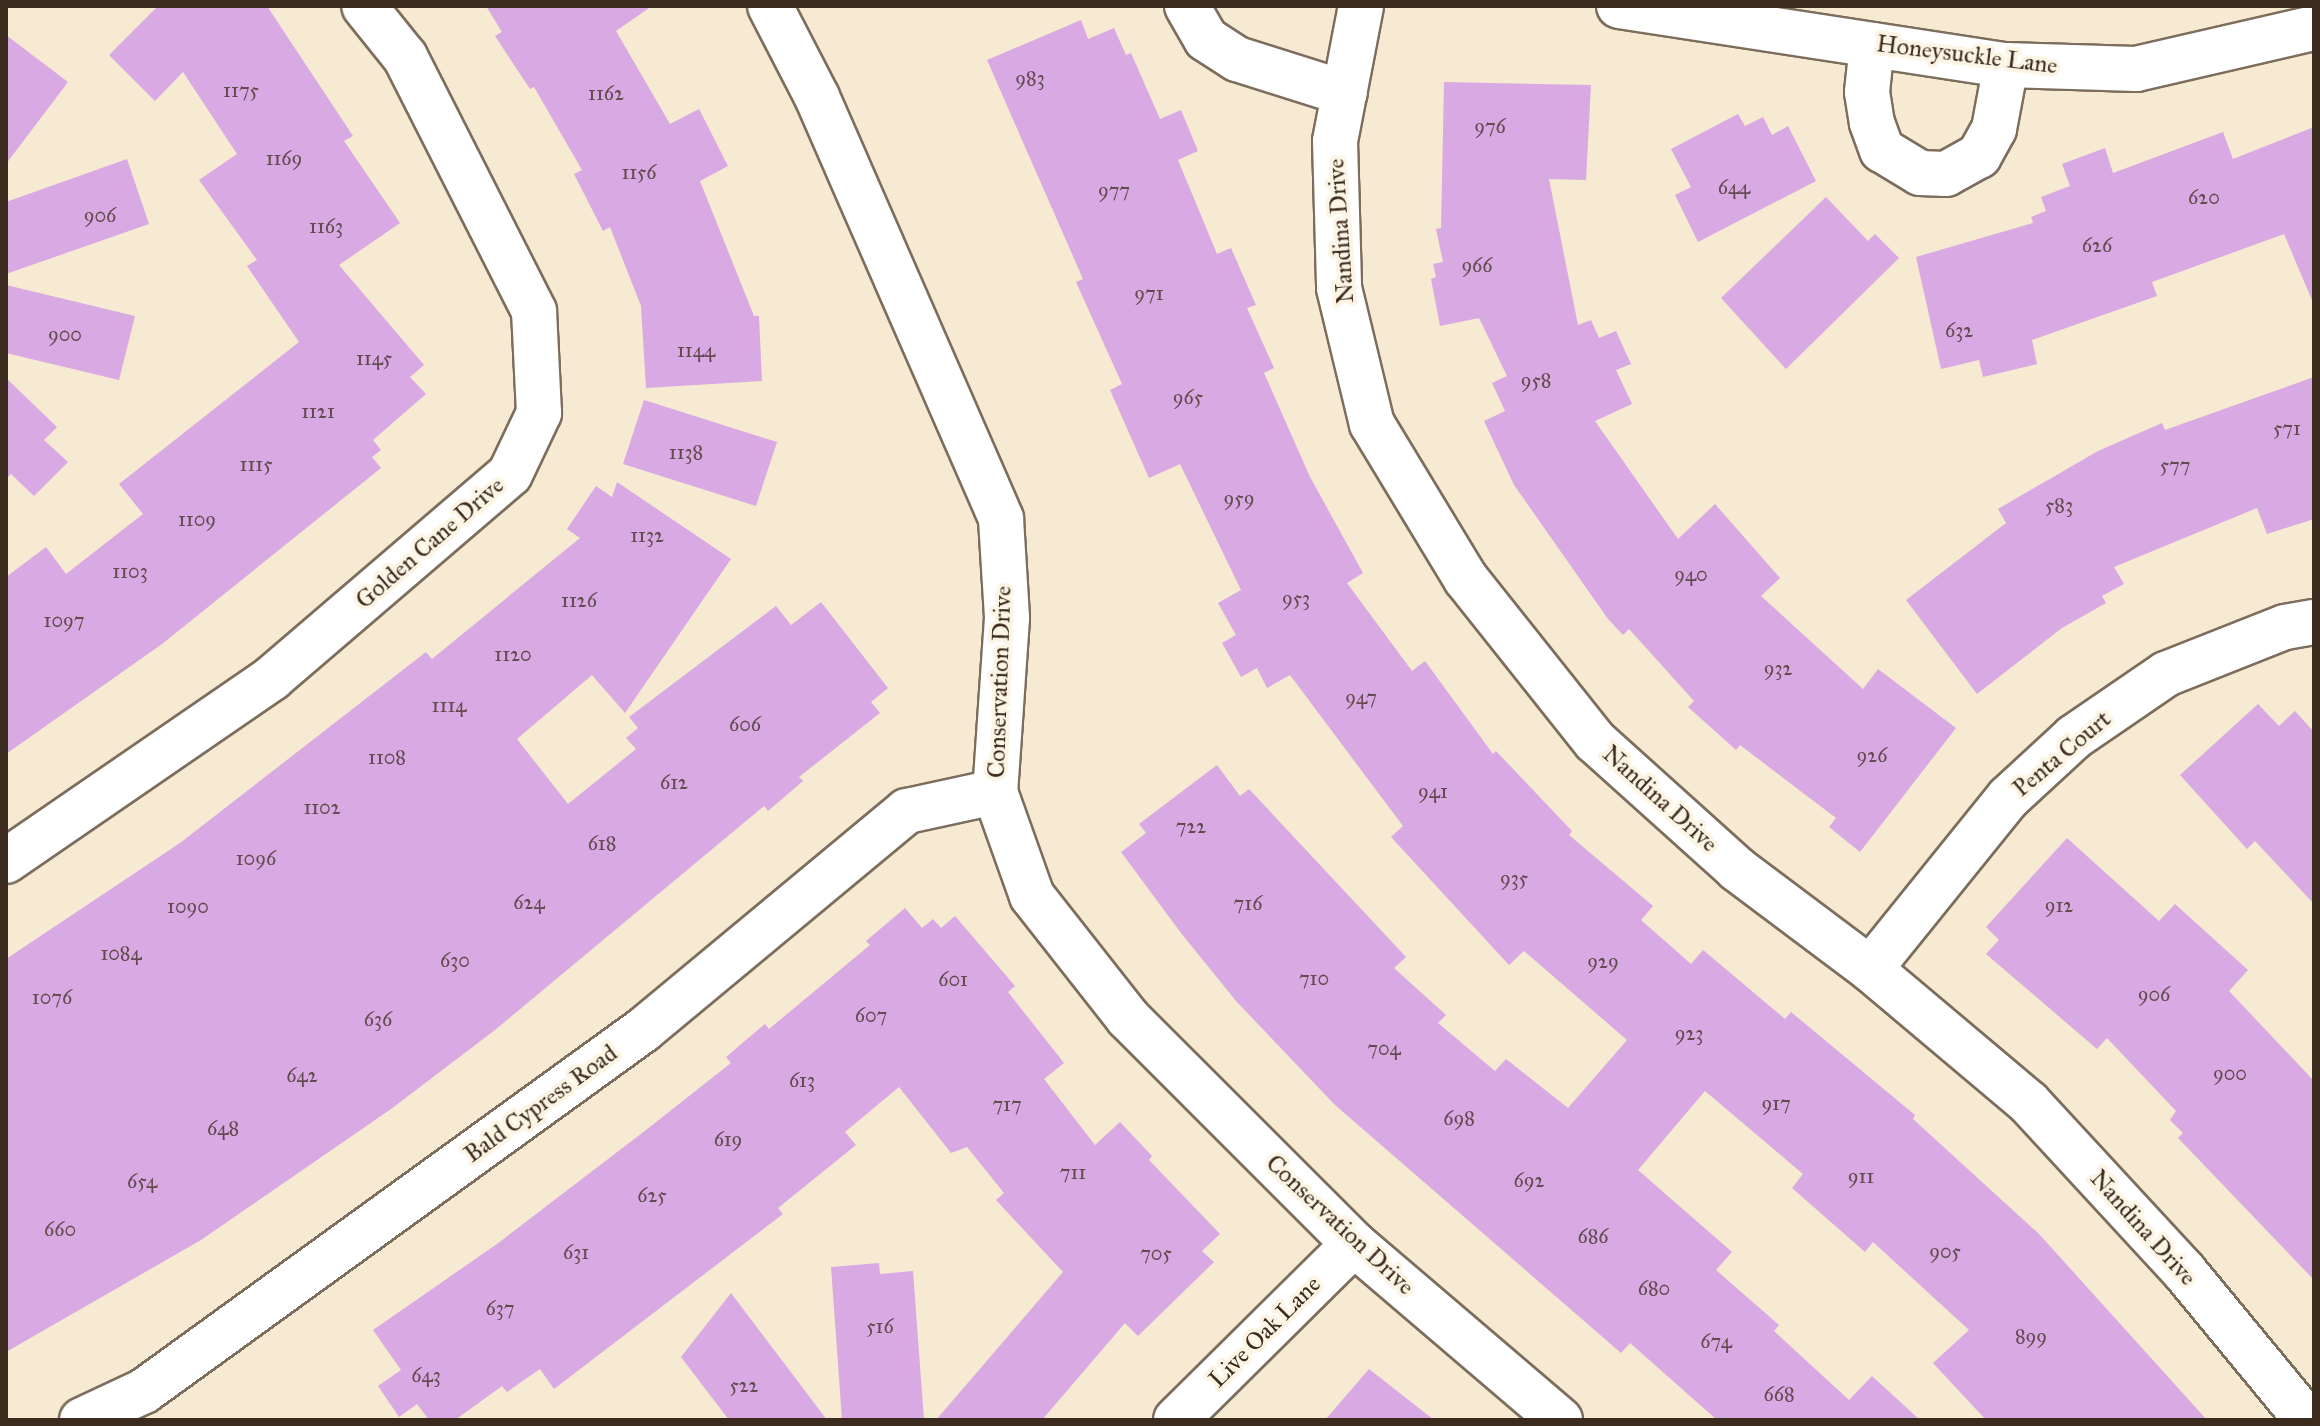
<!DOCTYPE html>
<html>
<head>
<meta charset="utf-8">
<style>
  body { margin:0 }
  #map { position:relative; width:2320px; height:1426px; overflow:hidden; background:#f6ead2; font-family:"IM FELL Great Primer",serif }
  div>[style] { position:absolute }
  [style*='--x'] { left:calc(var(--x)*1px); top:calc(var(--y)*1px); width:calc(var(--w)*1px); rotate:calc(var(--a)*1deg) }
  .building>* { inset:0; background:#d8a9e2 }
  .roads { filter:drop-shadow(2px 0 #7c6d5d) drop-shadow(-2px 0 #7c6d5d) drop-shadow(0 2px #7c6d5d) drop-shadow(0 -2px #7c6d5d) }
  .minor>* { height:44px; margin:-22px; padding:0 22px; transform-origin:22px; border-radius:22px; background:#fff }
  span { translate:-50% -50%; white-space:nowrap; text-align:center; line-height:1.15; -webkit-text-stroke:8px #fcf5e5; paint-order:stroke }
  .number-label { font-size:20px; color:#624a4f }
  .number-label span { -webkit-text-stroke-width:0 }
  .street-label { font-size:24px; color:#3b2a1e }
  .frame { position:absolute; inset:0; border:8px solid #3b2a1e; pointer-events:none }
</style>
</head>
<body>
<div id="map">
  <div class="building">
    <div style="clip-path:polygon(158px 6px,267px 6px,353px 136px,344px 141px,400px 223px,339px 265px,424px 365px,410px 377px,426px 394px,373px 440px,381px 450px,372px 457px,381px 468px,162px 644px,6px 754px,6px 577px,46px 547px,66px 574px,143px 514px,119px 484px,299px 342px,247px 266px,257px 260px,199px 180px,237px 154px,183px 72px,155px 101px,109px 55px)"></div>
    <div style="clip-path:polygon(486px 6px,652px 6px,616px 31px,670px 124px,699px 109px,728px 166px,700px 181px,754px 316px,759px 316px,762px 381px,646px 388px,641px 306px,610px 227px,603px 231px,574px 174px,582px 170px,534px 87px,530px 89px,495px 36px,502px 32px)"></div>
    <div style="clip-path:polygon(1081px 20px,1088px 39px,1114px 28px,1126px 55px,1131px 53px,1160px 119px,1181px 110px,1198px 151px,1178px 160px,1217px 254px,1231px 248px,1256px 305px,1247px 308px,1274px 368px,1264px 373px,1310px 477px,1363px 573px,1347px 583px,1412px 671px,1425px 661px,1493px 754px,1496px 751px,1572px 831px,1569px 835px,1653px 906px,1641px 920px,1691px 964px,1703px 950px,1785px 1019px,1791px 1012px,1915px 1115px,1913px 1119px,2039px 1234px,2207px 1420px,1986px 1420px,1933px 1363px,1969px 1330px,1873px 1242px,1865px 1252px,1792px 1188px,1803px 1174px,1705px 1091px,1638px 1170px,1732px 1252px,1716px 1270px,1779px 1325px,1774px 1331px,1849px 1400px,1872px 1376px,1920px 1420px,1717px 1420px,1630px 1343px,1621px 1353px,1335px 1105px,1236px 1001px,1181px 933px,1121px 852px,1146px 833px,1139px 824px,1217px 765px,1240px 796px,1249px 789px,1406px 957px,1394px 968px,1446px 1015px,1438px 1023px,1495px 1071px,1506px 1059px,1568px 1108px,1627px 1040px,1524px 951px,1509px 965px,1391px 837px,1403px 826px,1290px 675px,1267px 688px,1257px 668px,1241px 677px,1222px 643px,1236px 635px,1218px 603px,1241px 590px,1180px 464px,1149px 478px,1110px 390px,1122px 384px,1076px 282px,1083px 279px,987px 60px)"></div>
    <div style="clip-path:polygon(6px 35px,68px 82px,6px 164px)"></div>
    <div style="clip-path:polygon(1444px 82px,1591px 85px,1586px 180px,1549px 179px,1578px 325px,1591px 320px,1599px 338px,1616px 331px,1631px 364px,1616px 370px,1632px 404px,1595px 421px,1678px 539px,1715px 504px,1780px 578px,1761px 596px,1863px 689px,1878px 669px,1956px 728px,1860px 852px,1829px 827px,1836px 818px,1740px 745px,1736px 750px,1688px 707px,1694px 701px,1629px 629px,1623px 635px,1608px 619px,1514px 485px,1484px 421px,1505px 411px,1492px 383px,1507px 376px,1479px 318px,1440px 326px,1431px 279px,1436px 277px,1433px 264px,1443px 262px,1436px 229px,1441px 228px)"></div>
    <div style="clip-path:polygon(1738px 114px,1745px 126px,1763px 117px,1772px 135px,1788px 126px,1816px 181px,1698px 242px,1675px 195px,1691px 187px,1671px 149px)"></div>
    <div style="clip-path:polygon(2314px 127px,2314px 305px,2284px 234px,2152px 282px,2157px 296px,2032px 340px,2037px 364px,1983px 377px,1979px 360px,1941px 369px,1916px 257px,2033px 223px,2031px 217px,2046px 211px,2041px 197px,2070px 186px,2062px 164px,2105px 148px,2113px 173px,2223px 132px,2233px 159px)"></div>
    <div style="clip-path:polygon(127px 159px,149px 224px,6px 274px,6px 202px)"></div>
    <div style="clip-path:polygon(1826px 197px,1868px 241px,1875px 234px,1899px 258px,1786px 369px,1721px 298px)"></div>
    <div style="clip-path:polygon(6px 285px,135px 316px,119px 380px,6px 353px)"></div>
    <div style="clip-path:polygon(2314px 377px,2314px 519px,2267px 534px,2257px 508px,2114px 567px,2124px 584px,2102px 596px,2106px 603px,2062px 628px,1977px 694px,1906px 600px,2006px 523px,1998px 509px,2098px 451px,2162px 423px,2165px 430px)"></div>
    <div style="clip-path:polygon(6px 378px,57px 427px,44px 440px,68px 462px,34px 496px,11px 474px,6px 479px)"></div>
    <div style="clip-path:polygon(644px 400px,777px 442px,756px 506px,623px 464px)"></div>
    <div style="clip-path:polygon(617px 482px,731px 559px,625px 713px,592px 675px,517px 739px,568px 804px,636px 749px,626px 738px,638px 728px,629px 717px,776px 606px,791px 625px,821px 602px,888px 688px,871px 702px,880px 713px,799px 777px,803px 781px,768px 811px,764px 806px,495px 1030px,391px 1109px,201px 1240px,6px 1352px,6px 959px,180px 843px,426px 652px,432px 659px,580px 538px,567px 529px,596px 486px,612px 497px)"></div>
    <div style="clip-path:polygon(2258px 704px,2279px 726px,2295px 711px,2314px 732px,2314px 904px,2255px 841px,2247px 849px,2180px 775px)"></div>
    <div style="clip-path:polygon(2067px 838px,2159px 921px,2175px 904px,2248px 970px,2229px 991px,2314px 1081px,2314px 1280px,2178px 1138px,2183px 1133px,2170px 1120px,2176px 1111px,2107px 1038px,2097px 1049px,1986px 954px,1999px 940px,1986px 927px)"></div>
    <div style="clip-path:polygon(905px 908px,922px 928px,933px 919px,941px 928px,955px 916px,1015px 986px,1008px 992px,1064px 1063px,1044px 1079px,1095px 1145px,1120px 1122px,1152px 1156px,1149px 1160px,1220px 1234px,1202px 1251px,1214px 1262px,1138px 1336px,1125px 1323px,1042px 1420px,936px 1420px,1063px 1272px,996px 1200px,1004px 1193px,967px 1147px,951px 1153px,899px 1087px,845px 1132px,856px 1145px,778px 1208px,783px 1214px,554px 1389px,540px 1369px,507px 1392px,502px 1386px,455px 1420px,429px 1420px,417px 1404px,399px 1417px,378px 1386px,401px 1370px,373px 1330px,497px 1244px,646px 1130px,731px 1063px,726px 1057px,765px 1024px,769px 1029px,870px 945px,866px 941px)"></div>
    <div style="clip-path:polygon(879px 1263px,880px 1274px,913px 1271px,924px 1420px,842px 1420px,831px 1267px)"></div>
    <div style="clip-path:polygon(731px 1293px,827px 1420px,729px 1420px,681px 1357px)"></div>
    <div style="clip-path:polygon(1369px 1369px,1434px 1420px,1325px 1420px)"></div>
  </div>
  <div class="roads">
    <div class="minor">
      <div style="--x:770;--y:6;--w:102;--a:62.7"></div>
      <div style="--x:817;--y:97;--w:460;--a:66.4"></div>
      <div style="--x:1001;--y:519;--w:99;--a:86.5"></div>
      <div style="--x:1007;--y:618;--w:174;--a:93.9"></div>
      <div style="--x:995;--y:792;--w:110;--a:70.4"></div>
      <div style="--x:1032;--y:896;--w:155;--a:51.8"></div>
      <div style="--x:1128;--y:1018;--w:320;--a:45"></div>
      <div style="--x:1354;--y:1244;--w:271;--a:40.5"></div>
      <div style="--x:1187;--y:6;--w:38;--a:60"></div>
      <div style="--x:1206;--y:39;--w:37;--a:33"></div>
      <div style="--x:1237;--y:59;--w:113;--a:17.5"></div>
      <div style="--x:1361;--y:6;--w:137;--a:100.9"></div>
      <div style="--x:1335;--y:141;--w:147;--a:88.4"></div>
      <div style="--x:1339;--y:288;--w:140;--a:76.4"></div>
      <div style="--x:1372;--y:424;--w:181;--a:58.8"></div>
      <div style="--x:1466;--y:579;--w:207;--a:51.5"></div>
      <div style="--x:1595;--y:741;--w:191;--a:42"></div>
      <div style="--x:1737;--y:869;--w:166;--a:36.9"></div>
      <div style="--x:1870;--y:969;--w:208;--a:40.1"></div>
      <div style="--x:2029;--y:1103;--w:229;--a:47.3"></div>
      <div style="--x:2184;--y:1271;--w:193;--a:50.5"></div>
      <div style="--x:1619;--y:6;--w:391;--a:8.7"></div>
      <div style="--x:2006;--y:65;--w:130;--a:1.8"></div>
      <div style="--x:2136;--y:69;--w:183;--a:-13"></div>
      <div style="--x:1872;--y:45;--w:47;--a:96.1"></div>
      <div style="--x:1867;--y:92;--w:31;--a:81"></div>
      <div style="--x:1872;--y:123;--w:29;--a:70"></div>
      <div style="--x:1882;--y:150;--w:44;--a:31.2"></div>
      <div style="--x:1920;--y:173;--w:26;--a:2"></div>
      <div style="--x:1946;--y:174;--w:38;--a:-29"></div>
      <div style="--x:1979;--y:156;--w:31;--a:-61"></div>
      <div style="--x:1994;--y:129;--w:65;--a:-79.4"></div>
      <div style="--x:6;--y:861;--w:323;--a:-34.5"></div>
      <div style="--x:272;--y:678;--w:313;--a:-40.6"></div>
      <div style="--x:510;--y:474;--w:68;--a:-64.6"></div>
      <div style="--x:539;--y:413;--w:102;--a:-92.8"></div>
      <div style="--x:534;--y:311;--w:285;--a:-116.9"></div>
      <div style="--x:405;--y:57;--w:65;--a:-128.8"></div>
      <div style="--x:1870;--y:969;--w:220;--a:-51.1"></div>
      <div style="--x:2008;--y:798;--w:90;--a:-42.7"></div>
      <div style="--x:2074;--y:737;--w:112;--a:-34.4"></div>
      <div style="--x:2166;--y:674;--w:128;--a:-21.6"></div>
      <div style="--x:2285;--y:627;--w:29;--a:-10"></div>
      <div style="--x:82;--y:1420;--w:68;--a:-25.1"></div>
      <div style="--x:144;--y:1391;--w:616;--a:-35.88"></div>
      <div style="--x:643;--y:1030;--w:343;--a:-39.7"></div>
      <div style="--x:907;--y:811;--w:90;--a:-12.2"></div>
      <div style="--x:1176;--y:1420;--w:250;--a:-44.7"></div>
    </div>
  </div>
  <div class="number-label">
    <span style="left:1030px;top:78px">983</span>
    <span style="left:241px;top:90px">1175</span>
    <span style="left:606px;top:93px">1162</span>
    <span style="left:1490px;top:126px">976</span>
    <span style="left:284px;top:158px">1169</span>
    <span style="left:639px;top:172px">1156</span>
    <span style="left:1734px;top:187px">644</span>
    <span style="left:1114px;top:190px">977</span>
    <span style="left:2204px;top:197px">620</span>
    <span style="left:100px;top:215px">906</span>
    <span style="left:326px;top:226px">1163</span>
    <span style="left:2097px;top:245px">626</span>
    <span style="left:1477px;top:265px">966</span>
    <span style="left:1149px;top:293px">971</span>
    <span style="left:1959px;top:330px">632</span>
    <span style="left:65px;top:334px">900</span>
    <span style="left:696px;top:350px">1144</span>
    <span style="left:374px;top:358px">1145</span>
    <span style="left:1536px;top:380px">958</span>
    <span style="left:1188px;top:397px">965</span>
    <span style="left:318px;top:411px">1121</span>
    <span style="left:2287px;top:428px">571</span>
    <span style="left:686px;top:452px">1138</span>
    <span style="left:256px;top:464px">1115</span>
    <span style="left:2175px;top:465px">577</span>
    <span style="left:1239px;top:498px">959</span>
    <span style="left:2059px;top:505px">583</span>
    <span style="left:197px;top:519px">1109</span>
    <span style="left:647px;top:535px">1132</span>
    <span style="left:130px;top:571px">1103</span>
    <span style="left:1691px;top:574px">940</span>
    <span style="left:1296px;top:598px">953</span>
    <span style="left:579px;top:600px">1126</span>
    <span style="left:64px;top:620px">1097</span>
    <span style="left:513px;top:654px">1120</span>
    <span style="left:1778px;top:668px">932</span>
    <span style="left:1361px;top:697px">947</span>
    <span style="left:449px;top:705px">1114</span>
    <span style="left:745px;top:724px">606</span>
    <span style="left:1872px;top:755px">926</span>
    <span style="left:387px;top:757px">1108</span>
    <span style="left:674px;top:782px">612</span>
    <span style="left:1433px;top:791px">941</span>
    <span style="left:322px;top:807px">1102</span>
    <span style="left:1191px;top:826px">722</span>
    <span style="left:602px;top:843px">618</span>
    <span style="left:256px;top:858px">1096</span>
    <span style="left:1514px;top:878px">935</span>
    <span style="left:529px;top:902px">624</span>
    <span style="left:1248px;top:903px">716</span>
    <span style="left:2059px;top:905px">912</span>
    <span style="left:188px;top:906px">1090</span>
    <span style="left:121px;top:953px">1084</span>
    <span style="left:455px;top:960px">630</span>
    <span style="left:1603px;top:961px">929</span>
    <span style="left:1314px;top:978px">710</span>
    <span style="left:953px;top:979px">601</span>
    <span style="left:2154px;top:994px">906</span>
    <span style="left:52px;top:997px">1076</span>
    <span style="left:871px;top:1015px">607</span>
    <span style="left:378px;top:1019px">636</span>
    <span style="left:1689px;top:1033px">923</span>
    <span style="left:1384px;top:1048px">704</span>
    <span style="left:2230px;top:1073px">900</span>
    <span style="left:302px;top:1075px">642</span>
    <span style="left:802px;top:1080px">613</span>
    <span style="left:1776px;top:1103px">917</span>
    <span style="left:1007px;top:1104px">717</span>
    <span style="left:1459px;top:1118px">698</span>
    <span style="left:223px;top:1128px">648</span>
    <span style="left:728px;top:1139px">619</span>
    <span style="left:1073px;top:1172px">711</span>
    <span style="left:1861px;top:1176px">911</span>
    <span style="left:1529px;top:1180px">692</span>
    <span style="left:142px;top:1181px">654</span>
    <span style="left:652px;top:1195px">625</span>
    <span style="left:60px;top:1229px">660</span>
    <span style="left:1593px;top:1236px">686</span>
    <span style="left:1945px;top:1251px">905</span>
    <span style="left:576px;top:1252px">631</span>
    <span style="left:1156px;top:1253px">705</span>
    <span style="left:1654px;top:1288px">680</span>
    <span style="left:500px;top:1308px">637</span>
    <span style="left:880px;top:1326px">516</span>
    <span style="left:2031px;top:1336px">899</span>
    <span style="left:1716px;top:1341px">674</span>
    <span style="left:426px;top:1375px">643</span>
    <span style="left:744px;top:1385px">522</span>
    <span style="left:1779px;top:1394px">668</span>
  </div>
  <div class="street-label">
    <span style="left:1967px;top:55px;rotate:7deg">Honeysuckle Lane</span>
    <span style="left:1341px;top:231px;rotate:-94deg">Nandina Drive</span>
    <span style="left:430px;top:543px;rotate:-41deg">Golden Cane Drive</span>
    <span style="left:1000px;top:682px;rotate:-88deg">Conservation Drive</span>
    <span style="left:2062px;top:754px;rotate:-40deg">Penta Court</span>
    <span style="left:1660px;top:799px;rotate:42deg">Nandina Drive</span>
    <span style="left:541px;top:1104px;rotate:-36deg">Bald Cypress Road</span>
    <span style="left:1340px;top:1225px;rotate:43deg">Conservation Drive</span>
    <span style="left:2143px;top:1228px;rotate:48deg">Nandina Drive</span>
    <span style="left:1265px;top:1332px;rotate:-45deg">Live Oak Lane</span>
  </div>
  <div class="frame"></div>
</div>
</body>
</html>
